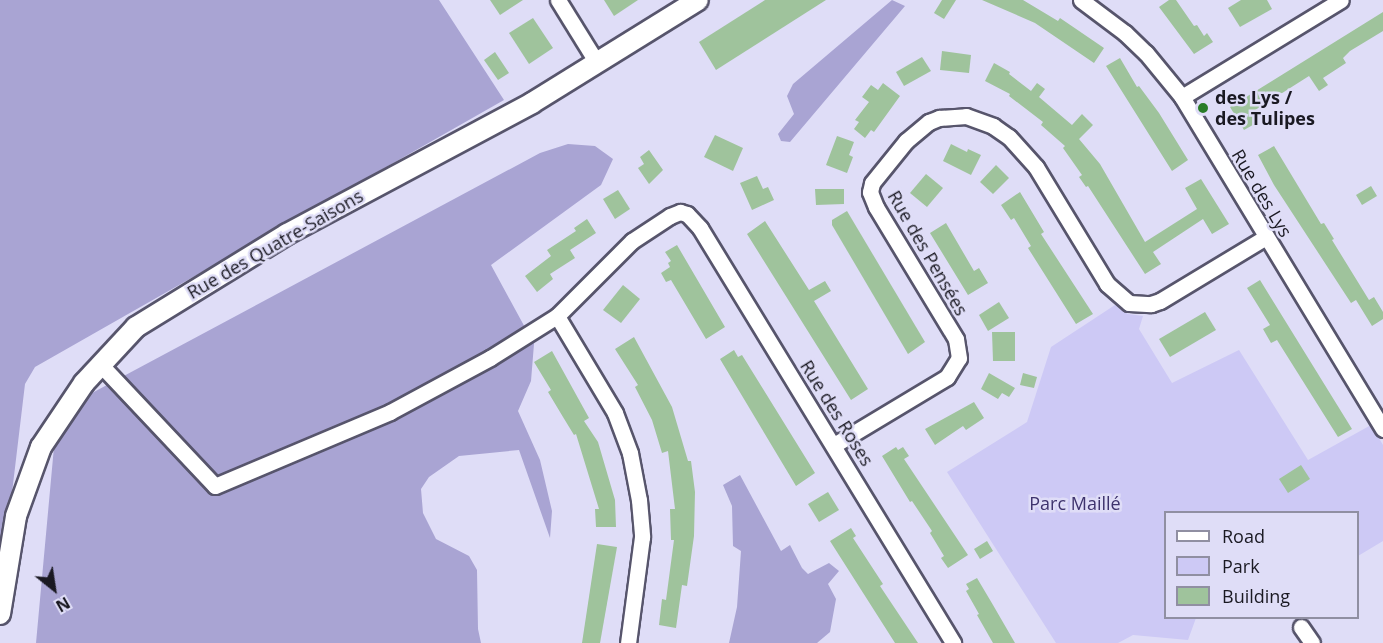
<!DOCTYPE html>
<html>
<head>
<meta charset="utf-8">
<style>
  body { margin:0 }
  #map { position:relative; width:1383px; height:643px; overflow:hidden; background:#dfddf7; font-family:"Open Sans",sans-serif }
  div>[style] { position:absolute }
  [style*='--x'] { left:calc(var(--x)*1px); top:calc(var(--y)*1px); width:calc(var(--w)*1px); rotate:calc(var(--a)*1deg) }
  .green>* { inset:0; background:#cdc9f5 }
  .forest>* { inset:0; background:#a9a4d3 }
  .building>* { inset:0; background:#9fc39c }
  .roads { filter:drop-shadow(2px 0 #57556c) drop-shadow(-2px 0 #57556c) drop-shadow(0 2px #57556c) drop-shadow(0 -2px #57556c) }
  .minor>* { height:15px; margin:-7.5px; padding:0 7.5px; transform-origin:7.5px; border-radius:7.5px; background:#fff }
  .tertiary>* { height:20px; margin:-10px; padding:0 10px; transform-origin:10px; border-radius:10px; background:#fff }
  .dots>* { width:16px; height:16px; translate:-50% -50%; box-sizing:border-box; border:3px solid #dfddf7; border-radius:50% }
  span { translate:-50% -50%; white-space:nowrap; text-align:center; line-height:1.15; -webkit-text-stroke:5px #dfddf7; paint-order:stroke }
  .poi-label { font-size:18px; color:#1a1922; font-weight:700 }
  .left { translate:0 -50%; text-align:left }
  .street-label { font-size:18px; color:#1a1922 }
  .park-label { font-size:18px; color:#3e336d }
  .legend { position:absolute; left:1164px; top:511px; width:195px; height:108px; box-sizing:border-box; background:#dfddf7; border:2px solid #908fa2; margin:0; padding:8px 10px; list-style:none; font-size:18px; color:#1a1922 }
  .legend li { display:flex; align-items:center; gap:12px; height:30px }
  .legend b { width:30px; border:2px solid #908fa2 }
  .north { position:absolute; left:24px; top:559px; width:60px; height:60px; -webkit-text-stroke:4px #dfddf7; paint-order:stroke; rotate:150deg; font-size:16px; font-weight:700; line-height:24px; text-align:center; color:#1a1922 }
  .north::after { content:''; display:block; margin:auto; width:21px; height:27px; background:#1a1922; clip-path:polygon(50% 0,100% 100%,50% 72%,0 100%) }
</style>
</head>
<body>
<div id="map">
  <div class="green">
    <div style="clip-path:polygon(1115px 305px,1128px 314px,1143px 316px,1139px 329px,1172px 383px,1239px 350px,1308px 460px,1371px 425px,1383px 445px,1383px 541px,1358px 556px,1358px 512px,1166px 512px,1166px 618px,1196px 618px,1188px 640px,1133px 635px,1118px 643px,1056px 643px,947px 472px,1027px 422px,1051px 347px)"></div>
  </div>
  <div class="forest">
    <div style="clip-path:polygon(0 0,439px 0,504px 100px,35px 367px,25px 384px,0 593px)"></div>
    <div style="clip-path:polygon(892px 0,905px 6px,790px 142px,781px 141px,778px 134px,794px 114px,787px 96px,793px 84px)"></div>
    <div style="clip-path:polygon(568px 144px,595px 146px,613px 159px,601px 185px,491px 265px,534px 344px,531px 381px,518px 411px,540px 460px,552px 511px,550px 538px,519px 450px,459px 456px,429px 477px,421px 489px,423px 513px,436px 539px,469px 556px,477px 570px,478px 629px,481px 643px,36px 643px,55px 436px,71px 413px,92px 393px,540px 153px)"></div>
    <div style="clip-path:polygon(740px 475px,781px 551px,790px 545px,802px 568px,808px 574px,829px 563px,839px 571px,828px 584px,836px 599px,830px 632px,817px 643px,729px 643px,737px 607px,741px 551px,733px 546px,732px 506px,723px 485px)"></div>
  </div>
  <div class="building">
    <div style="clip-path:polygon(490px 0,523px 0,500px 15px)"></div>
    <div style="clip-path:polygon(604px 0,638px 0,614px 16px)"></div>
    <div style="clip-path:polygon(765px 0,826px 0,716px 70px,699px 42px)"></div>
    <div style="clip-path:polygon(942px 0,956px 0,944px 19px,934px 13px)"></div>
    <div style="clip-path:polygon(982px 0,1023px 0,1058px 21px,1060px 18px,1104px 48px,1094px 63px,1035px 23px)"></div>
    <div style="clip-path:polygon(1169px 0,1176px 0,1194px 26px,1197px 25px,1204px 36px,1207px 33px,1213px 42px,1194px 54px,1159px 7px)"></div>
    <div style="clip-path:polygon(1241px 0,1267px 0,1272px 9px,1240px 27px,1228px 8px)"></div>
    <div style="clip-path:polygon(1383px 12px,1383px 31px,1350px 51px,1343px 58px,1346px 63px,1323px 78px,1328px 85px,1319px 91px,1309px 76px,1252px 112px,1258px 122px,1244px 130px,1230px 107px)"></div>
    <div style="clip-path:polygon(533px 18px,553px 48px,529px 64px,509px 33px)"></div>
    <div style="clip-path:polygon(942px 51px,971px 55px,969px 73px,940px 70px)"></div>
    <div style="clip-path:polygon(495px 52px,509px 73px,498px 80px,484px 60px)"></div>
    <div style="clip-path:polygon(922px 57px,931px 71px,904px 86px,896px 72px)"></div>
    <div style="clip-path:polygon(1120px 58px,1137px 87px,1139px 86px,1159px 113px,1188px 160px,1172px 171px,1106px 66px)"></div>
    <div style="clip-path:polygon(994px 63px,1010px 72px,1009px 74px,1031px 91px,1037px 83px,1045px 89px,1039px 97px,1072px 125px,1082px 114px,1093px 125px,1079px 139px,1100px 164px,1145px 242px,1197px 209px,1185px 188px,1201px 179px,1229px 224px,1212px 234px,1203px 219px,1153px 252px,1161px 264px,1145px 274px,1088px 186px,1086px 187px,1079px 177px,1082px 175px,1063px 148px,1065px 146px,1041px 125px,1043px 122px,1009px 96px,1010px 94px,985px 81px)"></div>
    <div style="clip-path:polygon(883px 83px,900px 96px,874px 132px,871px 130px,865px 138px,854px 129px,859px 122px,855px 120px,869px 102px,862px 97px,871px 85px,878px 90px)"></div>
    <div style="clip-path:polygon(715px 135px,743px 148px,733px 171px,704px 157px)"></div>
    <div style="clip-path:polygon(837px 136px,854px 142px,849px 155px,853px 157px,847px 173px,826px 165px)"></div>
    <div style="clip-path:polygon(951px 144px,967px 152px,968px 149px,981px 155px,971px 175px,943px 161px)"></div>
    <div style="clip-path:polygon(1274px 146px,1321px 224px,1324px 223px,1334px 239px,1332px 240px,1369px 300px,1374px 297px,1383px 312px,1383px 319px,1372px 326px,1356px 300px,1351px 303px,1274px 185px,1258px 155px)"></div>
    <div style="clip-path:polygon(649px 150px,663px 170px,649px 184px,638px 168px,644px 164px,640px 157px)"></div>
    <div style="clip-path:polygon(996px 165px,1009px 178px,993px 194px,980px 182px)"></div>
    <div style="clip-path:polygon(926px 174px,943px 188px,927px 207px,910px 193px)"></div>
    <div style="clip-path:polygon(757px 176px,763px 189px,768px 187px,774px 200px,752px 210px,740px 183px)"></div>
    <div style="clip-path:polygon(1371px 186px,1377px 196px,1362px 205px,1356px 195px)"></div>
    <div style="clip-path:polygon(815px 189px,844px 189px,844px 204px,816px 205px)"></div>
    <div style="clip-path:polygon(618px 190px,630px 209px,615px 219px,603px 199px)"></div>
    <div style="clip-path:polygon(1020px 192px,1044px 232px,1041px 234px,1093px 314px,1076px 324px,1028px 248px,1031px 246px,1014px 218px,1011px 220px,1001px 205px)"></div>
    <div style="clip-path:polygon(847px 211px,925px 342px,908px 354px,832px 225px,832px 220px)"></div>
    <div style="clip-path:polygon(587px 219px,596px 233px,570px 250px,575px 258px,550px 274px,553px 279px,537px 292px,525px 276px,551px 256px,547px 250px,576px 231px,574px 228px)"></div>
    <div style="clip-path:polygon(765px 221px,809px 290px,825px 281px,831px 291px,814px 301px,868px 389px,851px 400px,747px 234px)"></div>
    <div style="clip-path:polygon(946px 223px,974px 271px,979px 268px,988px 283px,968px 295px,930px 233px)"></div>
    <div style="clip-path:polygon(677px 245px,725px 327px,706px 339px,671px 280px,666px 282px,661px 273px,670px 267px,668px 263px,671px 261px,665px 252px)"></div>
    <div style="clip-path:polygon(1260px 280px,1352px 429px,1338px 437px,1277px 340px,1271px 343px,1263px 329px,1270px 325px,1247px 288px)"></div>
    <div style="clip-path:polygon(623px 285px,640px 299px,621px 323px,603px 310px)"></div>
    <div style="clip-path:polygon(999px 302px,1009px 318px,988px 331px,979px 315px)"></div>
    <div style="clip-path:polygon(1205px 312px,1216px 330px,1170px 357px,1159px 339px)"></div>
    <div style="clip-path:polygon(992px 332px,1015px 332px,1015px 361px,993px 361px)"></div>
    <div style="clip-path:polygon(634px 337px,672px 407px,688px 461px,691px 461px,695px 492px,694px 536px,687px 586px,682px 585px,676px 628px,659px 625px,662px 599px,666px 600px,674px 540px,671px 540px,670px 509px,675px 509px,668px 451px,662px 453px,652px 420px,635px 387px,638px 385px,615px 349px)"></div>
    <div style="clip-path:polygon(734px 350px,738px 357px,742px 355px,815px 473px,796px 486px,720px 359px)"></div>
    <div style="clip-path:polygon(552px 351px,589px 418px,584px 421px,598px 442px,615px 500px,616px 527px,596px 527px,595px 509px,599px 509px,576px 434px,574px 435px,563px 417px,548px 392px,551px 390px,534px 362px)"></div>
    <div style="clip-path:polygon(989px 373px,1015px 388px,1009px 397px,1002px 393px,998px 399px,981px 389px)"></div>
    <div style="clip-path:polygon(1023px 373px,1037px 377px,1034px 388px,1020px 385px)"></div>
    <div style="clip-path:polygon(974px 402px,984px 418px,966px 430px,963px 426px,935px 445px,925px 429px)"></div>
    <div style="clip-path:polygon(896px 447px,898px 450px,903px 447px,909px 456px,904px 459px,968px 555px,948px 568px,941px 558px,944px 556px,930px 533px,932px 531px,912px 501px,910px 502px,882px 456px)"></div>
    <div style="clip-path:polygon(1301px 465px,1310px 479px,1288px 493px,1279px 479px)"></div>
    <div style="clip-path:polygon(828px 492px,839px 510px,819px 522px,808px 504px)"></div>
    <div style="clip-path:polygon(851px 528px,856px 536px,853px 538px,883px 584px,880px 586px,918px 643px,895px 643px,830px 541px)"></div>
    <div style="clip-path:polygon(987px 541px,993px 551px,980px 559px,974px 549px)"></div>
    <div style="clip-path:polygon(597px 544px,617px 547px,600px 643px,582px 643px)"></div>
    <div style="clip-path:polygon(977px 578px,993px 605px,1015px 643px,993px 643px,977px 615px,979px 614px,966px 591px,969px 589px,966px 584px)"></div>
  </div>
  <div class="roads">
    <div class="minor">
      <div style="--x:558;--y:0;--w:74;--a:58.2"></div>
      <div style="--x:1081;--y:0;--w:55;--a:36.9"></div>
      <div style="--x:1125;--y:33;--w:29;--a:44"></div>
      <div style="--x:1146;--y:53;--w:57;--a:50.7"></div>
      <div style="--x:1182;--y:97;--w:388;--a:58.8"></div>
      <div style="--x:1182;--y:97;--w:186;--a:-31.4"></div>
      <div style="--x:557;--y:316;--w:113;--a:59.1"></div>
      <div style="--x:615;--y:413;--w:43;--a:69.4"></div>
      <div style="--x:630;--y:453;--w:48;--a:79.2"></div>
      <div style="--x:639;--y:500;--w:37;--a:85"></div>
      <div style="--x:642;--y:537;--w:107;--a:97.5"></div>
      <div style="--x:101;--y:365;--w:166;--a:46.7"></div>
      <div style="--x:215;--y:486;--w:190;--a:-22.9"></div>
      <div style="--x:390;--y:412;--w:114;--a:-28.4"></div>
      <div style="--x:490;--y:358;--w:79;--a:-32.1"></div>
      <div style="--x:557;--y:316;--w:106;--a:-45"></div>
      <div style="--x:632;--y:241;--w:45;--a:-33.3"></div>
      <div style="--x:670;--y:216;--w:11;--a:-22"></div>
      <div style="--x:680;--y:212;--w:7;--a:16"></div>
      <div style="--x:687;--y:214;--w:19;--a:47"></div>
      <div style="--x:700;--y:228;--w:486;--a:58.6"></div>
      <div style="--x:834;--y:445;--w:132;--a:-31"></div>
      <div style="--x:947;--y:377;--w:22;--a:-58"></div>
      <div style="--x:959;--y:358;--w:19;--a:-99"></div>
      <div style="--x:956;--y:339;--w:154;--a:-121.2"></div>
      <div style="--x:876;--y:207;--w:16;--a:-112"></div>
      <div style="--x:870;--y:192;--w:9;--a:-77"></div>
      <div style="--x:872;--y:183;--w:54;--a:-51"></div>
      <div style="--x:906;--y:141;--w:30;--a:-40"></div>
      <div style="--x:929;--y:122;--w:11;--a:-22"></div>
      <div style="--x:939;--y:118;--w:27;--a:-4"></div>
      <div style="--x:966;--y:116;--w:29;--a:20"></div>
      <div style="--x:993;--y:126;--w:19;--a:35"></div>
      <div style="--x:1009;--y:137;--w:40;--a:48"></div>
      <div style="--x:1036;--y:167;--w:137;--a:58.7"></div>
      <div style="--x:1107;--y:284;--w:29;--a:41"></div>
      <div style="--x:1129;--y:303;--w:22;--a:3"></div>
      <div style="--x:1151;--y:304;--w:9;--a:-18"></div>
      <div style="--x:1160;--y:301;--w:124;--a:-31.1"></div>
      <div style="--x:1301;--y:627;--w:19;--a:55"></div>
    </div>
    <div class="tertiary">
      <div style="--x:0;--y:614;--w:99;--a:-80.7"></div>
      <div style="--x:16;--y:516;--w:73;--a:-70.1"></div>
      <div style="--x:41;--y:447;--w:77;--a:-56.1"></div>
      <div style="--x:84;--y:383;--w:76;--a:-47.1"></div>
      <div style="--x:136;--y:327;--w:177;--a:-31.6"></div>
      <div style="--x:287;--y:234;--w:278;--a:-28.1"></div>
      <div style="--x:532;--y:103;--w:195;--a:-31.8"></div>
    </div>
  </div>
  <div class="dots">
    <div style="left:1203px;top:108px;background:#297c28"></div>
  </div>
  <div class="poi-label">
    <span class="left" style="left:1215px;top:108px">des Lys /<br>des Tulipes</span>
  </div>
  <div class="street-label">
    <span style="left:1262px;top:193px;rotate:59deg">Rue des Lys</span>
    <span style="left:275px;top:244px;rotate:-30deg">Rue des Quatre-Saisons</span>
    <span style="left:928px;top:253px;rotate:60deg">Rue des Pensées</span>
    <span style="left:837px;top:413px;rotate:58deg">Rue des Roses</span>
  </div>
  <div class="park-label">
    <span style="left:1075px;top:503px">Parc Maillé</span>
  </div>
  <ul class="legend">
  <li><b style="height:8px;background:#fff"></b>Road</li>
  <li><b style="height:16px;background:#cdc9f5"></b>Park</li>
  <li><b style="height:16px;background:#9fc39c"></b>Building</li>
  </ul>
  <div class="north">N</div>
</div>
</body>
</html>
